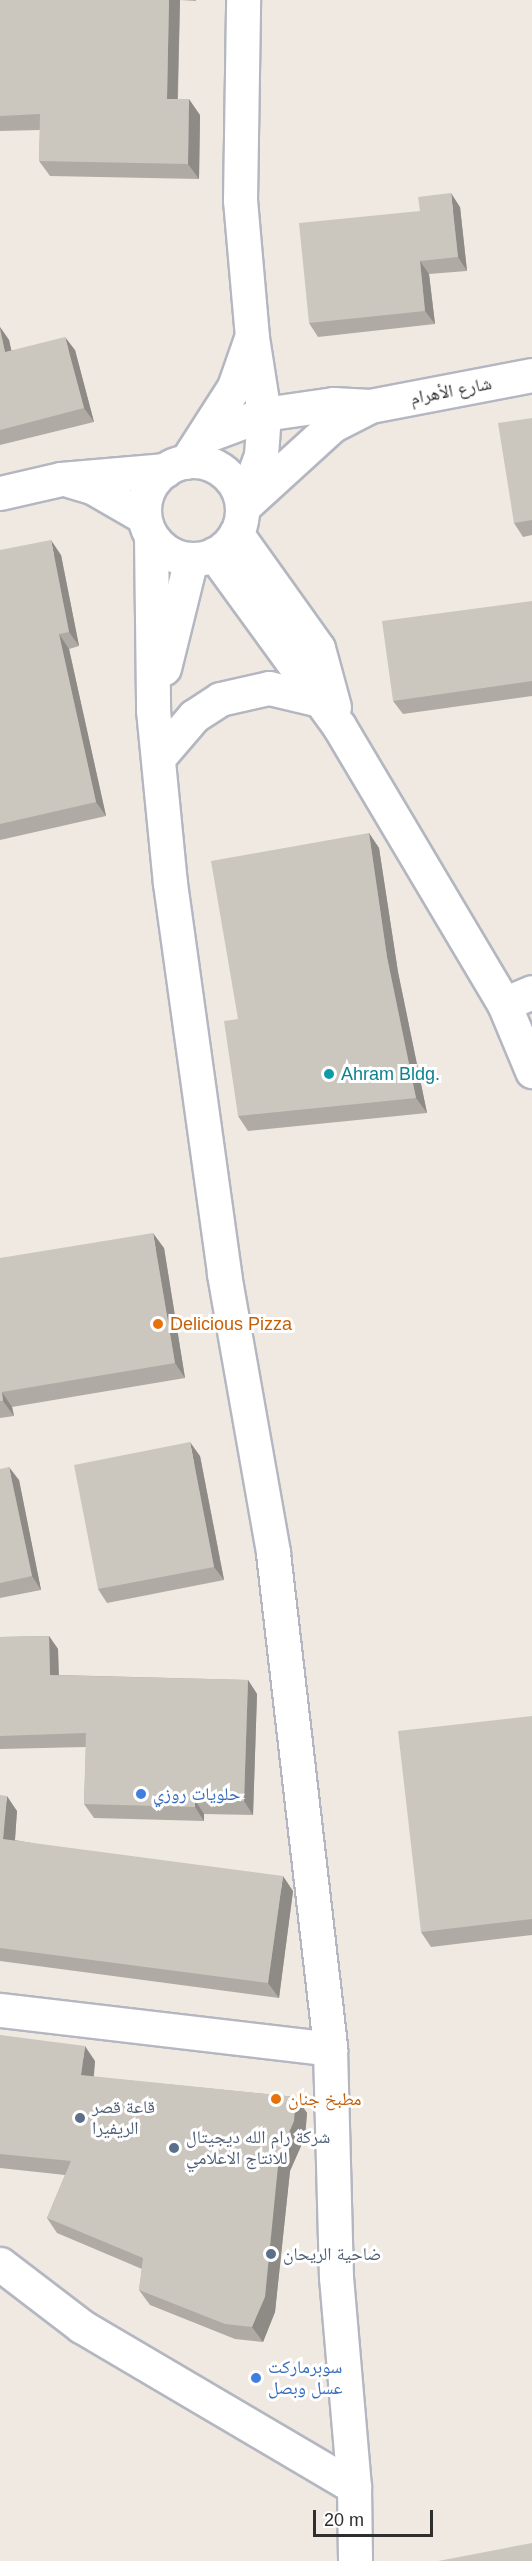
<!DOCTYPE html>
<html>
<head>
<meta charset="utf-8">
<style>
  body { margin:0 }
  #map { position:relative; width:532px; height:2561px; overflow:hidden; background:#efe9e1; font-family:Arial,"Noto Naskh Arabic",sans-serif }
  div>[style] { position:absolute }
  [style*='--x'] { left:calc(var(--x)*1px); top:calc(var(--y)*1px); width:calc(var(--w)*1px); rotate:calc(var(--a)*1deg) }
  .roads { filter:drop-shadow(2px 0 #b4b7c1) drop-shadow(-2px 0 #b4b7c1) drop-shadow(0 2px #b4b7c1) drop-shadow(0 -2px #b4b7c1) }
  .street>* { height:33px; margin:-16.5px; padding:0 16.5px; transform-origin:16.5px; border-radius:16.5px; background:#fff }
  .secondary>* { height:33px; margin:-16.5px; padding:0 16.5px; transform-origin:16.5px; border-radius:16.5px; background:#fff }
  .secondary>.ring { margin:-16.5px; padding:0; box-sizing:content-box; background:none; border:33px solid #fff; border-radius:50% }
  .wall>* { inset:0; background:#afaba4 }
  .shaded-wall>* { inset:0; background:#8e8b86 }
  .building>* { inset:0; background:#cbc7bf }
  .dots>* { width:16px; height:16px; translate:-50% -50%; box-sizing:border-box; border:3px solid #fff; border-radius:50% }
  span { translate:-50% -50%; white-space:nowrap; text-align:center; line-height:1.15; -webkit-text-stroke:6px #fff; paint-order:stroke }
  .street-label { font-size:18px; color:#2e2e2e }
  .culture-label { font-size:18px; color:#0d838f }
  .left { translate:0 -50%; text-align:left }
  .food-label { font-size:18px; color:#c56008 }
  .shop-label { font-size:18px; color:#366cbe }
  .service-label { font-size:18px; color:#4e5e75 }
  .scale { position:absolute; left:313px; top:2510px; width:120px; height:27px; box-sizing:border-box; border:3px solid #2e2e2e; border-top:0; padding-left:8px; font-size:18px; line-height:21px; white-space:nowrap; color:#2e2e2e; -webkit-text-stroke:4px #fff; paint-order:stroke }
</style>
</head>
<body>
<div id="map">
  <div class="roads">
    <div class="street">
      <div style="--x:205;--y:436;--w:63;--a:-20.4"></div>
      <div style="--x:264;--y:414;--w:70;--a:-8.2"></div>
      <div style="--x:333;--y:404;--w:37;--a:3"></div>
      <div style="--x:370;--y:406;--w:165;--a:-10.8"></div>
      <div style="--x:186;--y:462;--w:89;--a:-57.4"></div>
      <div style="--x:234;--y:387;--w:49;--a:-70.8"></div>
      <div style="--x:245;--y:505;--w:119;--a:-42.3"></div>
      <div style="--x:333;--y:425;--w:39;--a:-27"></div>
      <div style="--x:242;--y:507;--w:55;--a:-69.9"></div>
      <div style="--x:261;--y:455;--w:41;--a:-85.8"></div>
      <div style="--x:264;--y:414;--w:78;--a:-98.9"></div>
      <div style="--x:252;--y:337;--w:138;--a:-95"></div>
      <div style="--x:240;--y:200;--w:200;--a:-89.1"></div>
      <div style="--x:151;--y:536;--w:174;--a:89.3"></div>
      <div style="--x:153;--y:710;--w:174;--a:84.4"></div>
      <div style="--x:170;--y:883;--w:395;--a:82.1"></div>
      <div style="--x:224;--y:1274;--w:283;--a:80"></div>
      <div style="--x:273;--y:1553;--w:499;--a:83.4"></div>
      <div style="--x:330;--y:2049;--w:228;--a:88.5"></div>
      <div style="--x:336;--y:2277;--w:211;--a:85.1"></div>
      <div style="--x:354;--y:2487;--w:74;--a:89.2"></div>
      <div style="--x:164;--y:668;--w:112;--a:-76.1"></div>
      <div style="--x:158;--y:758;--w:55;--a:-49.4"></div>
      <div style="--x:194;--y:716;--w:31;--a:-33"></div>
      <div style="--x:220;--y:699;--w:50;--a:-12.7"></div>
      <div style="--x:269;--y:688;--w:52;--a:13.2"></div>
      <div style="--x:504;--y:1004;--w:30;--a:-23"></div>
      <div style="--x:0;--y:2010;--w:332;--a:6.7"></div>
      <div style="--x:0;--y:2264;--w:102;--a:37.4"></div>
      <div style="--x:81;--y:2326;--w:317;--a:30.5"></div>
    </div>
    <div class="secondary">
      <div class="ring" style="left:144px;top:461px;width:65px;height:65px"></div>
      <div style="--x:71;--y:481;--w:22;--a:16"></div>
      <div style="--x:92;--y:487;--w:60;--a:30"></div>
      <div style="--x:0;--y:493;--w:63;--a:-12.9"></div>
      <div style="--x:61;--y:479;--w:105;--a:-4.9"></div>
      <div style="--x:236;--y:533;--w:141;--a:54.5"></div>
      <div style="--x:318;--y:648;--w:61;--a:74.8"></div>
      <div style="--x:214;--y:554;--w:213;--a:54"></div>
      <div style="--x:339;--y:726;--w:323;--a:59.3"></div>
      <div style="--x:504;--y:1004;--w:73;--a:67.3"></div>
    </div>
  </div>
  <div class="wall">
    <div style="clip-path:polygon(0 0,196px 0,196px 1px,180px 0,178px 99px,200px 115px,199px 179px,50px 176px,39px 161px,40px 130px,0 131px)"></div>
    <div style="clip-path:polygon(460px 207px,467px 271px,429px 274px,435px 324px,318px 337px,309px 323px)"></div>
    <div style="clip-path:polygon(0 327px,9px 340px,11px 350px,75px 350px,94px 422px,0 445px)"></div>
    <div style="clip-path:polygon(532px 418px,532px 535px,523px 537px,514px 523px)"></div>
    <div style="clip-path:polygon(0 550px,61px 555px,79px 646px,69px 649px,106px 816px,0 840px)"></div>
    <div style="clip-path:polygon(532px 601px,532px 696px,403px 714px,393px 701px)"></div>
    <div style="clip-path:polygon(369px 833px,379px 848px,398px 972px,427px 1113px,248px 1131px,238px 1116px,238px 1019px)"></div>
    <div style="clip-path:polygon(164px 1248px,185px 1378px,12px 1407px,14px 1416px,0 1418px,0 1258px)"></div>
    <div style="clip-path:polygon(200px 1456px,224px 1580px,107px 1603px,98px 1589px)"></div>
    <div style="clip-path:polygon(0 1469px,19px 1480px,41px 1590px,0 1598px)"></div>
    <div style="clip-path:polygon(49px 1636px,58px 1649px,59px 1675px,248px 1680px,257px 1694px,253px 1815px,204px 1814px,204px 1821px,94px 1818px,84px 1804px,86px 1747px,0 1749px,0 1637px)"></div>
    <div style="clip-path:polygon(532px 1716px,532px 1935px,431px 1947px,421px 1932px)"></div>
    <div style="clip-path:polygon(0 1795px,17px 1811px,15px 1840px,293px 1891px,279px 1998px,0 1961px)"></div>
    <div style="clip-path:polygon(0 2035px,95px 2061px,94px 2077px,296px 2097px,307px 2113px,305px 2137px,290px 2171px,275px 2312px,263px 2342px,235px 2339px,150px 2305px,139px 2290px,142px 2269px,57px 2233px,47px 2218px,65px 2175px,0 2168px)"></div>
  </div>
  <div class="shaded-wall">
    <div style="clip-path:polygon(169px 0,180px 0,177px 115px,167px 99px)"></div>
    <div style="clip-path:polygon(189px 99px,200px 115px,199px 179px,188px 164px)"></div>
    <div style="clip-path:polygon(451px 193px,460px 207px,467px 271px,458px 257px)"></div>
    <div style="clip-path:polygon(420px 261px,429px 274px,435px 324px,425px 311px)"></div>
    <div style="clip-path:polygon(0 327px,9px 340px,15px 366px,5px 352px)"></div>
    <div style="clip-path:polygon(65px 337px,75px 350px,94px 422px,84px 408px)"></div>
    <div style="clip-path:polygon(51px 540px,61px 555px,79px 646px,69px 632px)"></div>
    <div style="clip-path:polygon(59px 634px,69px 649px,106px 816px,96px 802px)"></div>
    <div style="clip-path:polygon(369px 833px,379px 848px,398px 972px,427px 1113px,416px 1098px,387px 957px)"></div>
    <div style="clip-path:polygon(153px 1233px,164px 1248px,185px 1378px,175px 1363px)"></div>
    <div style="clip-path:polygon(2px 1392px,12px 1407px,14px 1416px,3px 1401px)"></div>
    <div style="clip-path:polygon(190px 1442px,200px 1456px,224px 1580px,214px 1567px)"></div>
    <div style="clip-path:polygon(9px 1467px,19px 1480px,41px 1590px,32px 1576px)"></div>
    <div style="clip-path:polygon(49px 1636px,58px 1649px,59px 1689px,50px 1675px)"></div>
    <div style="clip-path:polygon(248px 1680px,257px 1694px,253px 1815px,244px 1801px)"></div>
    <div style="clip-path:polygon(7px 1796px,17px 1811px,14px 1853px,3px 1839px)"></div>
    <div style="clip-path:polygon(195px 1800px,204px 1814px,204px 1821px,195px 1807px)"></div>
    <div style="clip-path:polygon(283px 1876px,293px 1891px,279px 1998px,268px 1983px)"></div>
    <div style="clip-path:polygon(85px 2046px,95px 2061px,92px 2091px,81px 2075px)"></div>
    <div style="clip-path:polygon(296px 2097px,307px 2113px,305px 2137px,290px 2171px,275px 2312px,263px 2342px,252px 2327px,279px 2156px)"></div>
  </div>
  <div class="building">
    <div style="clip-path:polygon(0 0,169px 0,167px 99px,189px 99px,188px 164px,39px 161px,40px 114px,0 116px)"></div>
    <div style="clip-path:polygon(451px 193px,458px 257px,420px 261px,425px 311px,309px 323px,299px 223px,420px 211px,418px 197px)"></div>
    <div style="clip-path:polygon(0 330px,5px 352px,65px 337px,84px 408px,0 430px)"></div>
    <div style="clip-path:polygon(532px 418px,532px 520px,514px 523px,498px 423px)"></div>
    <div style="clip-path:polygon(51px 540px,69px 632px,59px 634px,96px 802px,0 824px,0 550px)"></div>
    <div style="clip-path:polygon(532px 601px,532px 681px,393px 701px,382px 621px)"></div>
    <div style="clip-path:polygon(369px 833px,387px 957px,416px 1098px,238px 1116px,224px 1021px,238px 1019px,211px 861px)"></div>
    <div style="clip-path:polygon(153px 1233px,175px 1363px,2px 1392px,3px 1401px,0 1401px,0 1258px)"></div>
    <div style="clip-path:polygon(190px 1442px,214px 1567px,98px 1589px,74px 1465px)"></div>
    <div style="clip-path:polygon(9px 1467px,32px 1576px,0 1583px,0 1469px)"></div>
    <div style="clip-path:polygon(49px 1636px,50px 1675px,248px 1680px,244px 1801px,195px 1800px,195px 1807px,84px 1804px,86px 1733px,0 1736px,0 1637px)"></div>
    <div style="clip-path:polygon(532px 1716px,532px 1919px,421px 1932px,398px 1731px)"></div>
    <div style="clip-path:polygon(0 1795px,7px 1796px,3px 1839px,283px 1876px,268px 1983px,0 1948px)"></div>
    <div style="clip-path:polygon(0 2035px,85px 2046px,81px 2075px,296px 2097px,294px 2121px,279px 2156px,265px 2297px,252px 2327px,225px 2324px,139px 2290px,143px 2258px,47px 2218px,71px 2161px,0 2154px)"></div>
    <div style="clip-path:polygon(532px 2543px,532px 2561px,438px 2561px)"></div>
  </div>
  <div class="dots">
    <div style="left:329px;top:1074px;background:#0f9aa8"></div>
    <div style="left:158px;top:1324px;background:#e8710a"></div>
    <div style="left:141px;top:1794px;background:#3f7fe0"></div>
    <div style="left:276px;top:2099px;background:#e8710a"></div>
    <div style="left:80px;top:2118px;background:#5c6f8a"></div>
    <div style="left:174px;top:2148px;background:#5c6f8a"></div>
    <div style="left:271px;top:2254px;background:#5c6f8a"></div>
    <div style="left:256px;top:2378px;background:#3f7fe0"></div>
  </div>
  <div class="street-label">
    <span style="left:451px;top:391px;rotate:-11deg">شارع الأهرام</span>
  </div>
  <div class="culture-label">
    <span class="left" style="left:341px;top:1074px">Ahram Bldg.</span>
  </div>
  <div class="food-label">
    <span class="left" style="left:170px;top:1324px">Delicious Pizza</span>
    <span class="left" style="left:288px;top:2099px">مطبخ جنان</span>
  </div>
  <div class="shop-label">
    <span class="left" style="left:153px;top:1794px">حلويات روزي</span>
    <span class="left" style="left:268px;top:2378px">سوبرماركت<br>عسل وبصل</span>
  </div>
  <div class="service-label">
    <span class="left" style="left:92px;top:2118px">قاعة قصر<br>الريفيرا</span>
    <span class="left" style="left:186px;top:2148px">شركة رام الله ديجيتال<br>للانتاج الاعلامي</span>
    <span class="left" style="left:283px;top:2254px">ضاحية الريحان</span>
  </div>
  <div class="scale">20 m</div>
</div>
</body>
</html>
